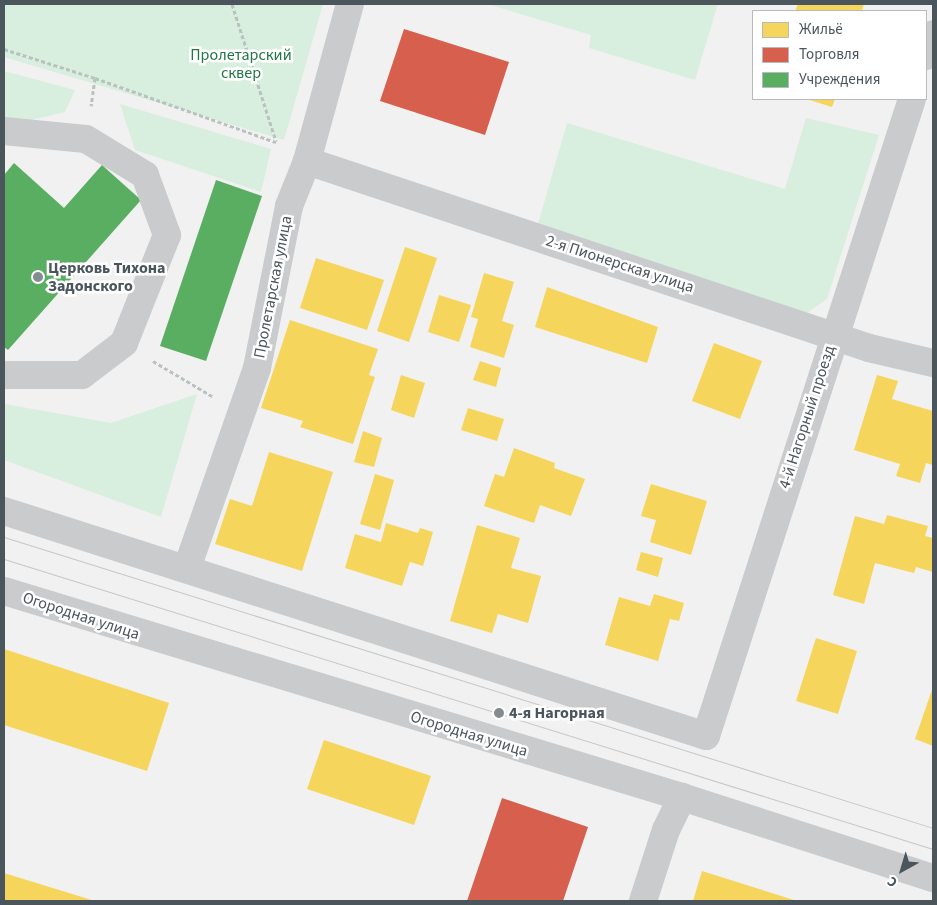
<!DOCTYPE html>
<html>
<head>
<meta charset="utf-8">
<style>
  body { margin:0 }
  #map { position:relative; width:937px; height:905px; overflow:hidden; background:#f1f1f1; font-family:"Source Sans 3",sans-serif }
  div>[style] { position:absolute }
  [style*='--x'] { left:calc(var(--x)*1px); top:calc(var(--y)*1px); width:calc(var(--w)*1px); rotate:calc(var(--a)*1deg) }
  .green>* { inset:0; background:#d8eede }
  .homes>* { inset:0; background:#f6d55c }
  .shops>* { inset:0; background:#d6604d }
  .public>* { inset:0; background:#5aae61 }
  .path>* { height:3px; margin-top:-1.5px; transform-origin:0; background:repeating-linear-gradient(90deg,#b9c2bf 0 4px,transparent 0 6.5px) }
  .minor>* { height:28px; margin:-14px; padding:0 14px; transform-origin:14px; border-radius:14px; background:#c9cbcc }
  .tram>* { height:1px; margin:-0.5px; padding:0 0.5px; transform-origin:0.5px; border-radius:0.5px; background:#c5c6c7 }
  .dots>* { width:14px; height:14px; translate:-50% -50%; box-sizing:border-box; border:2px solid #fff; border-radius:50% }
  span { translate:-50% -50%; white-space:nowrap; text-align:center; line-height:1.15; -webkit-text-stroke:5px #fff; paint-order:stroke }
  .park-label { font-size:16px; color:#207744 }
  .street-label { font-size:16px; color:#4a555c }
  .poi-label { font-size:16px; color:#4a555c; font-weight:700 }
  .left { translate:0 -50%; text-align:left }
  .frame { position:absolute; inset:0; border:5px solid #4a555c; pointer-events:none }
  .legend { position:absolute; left:752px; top:10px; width:175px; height:90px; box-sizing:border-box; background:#fff; border:1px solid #b7bbbe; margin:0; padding:6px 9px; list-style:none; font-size:15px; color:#4a555c }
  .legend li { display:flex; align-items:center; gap:10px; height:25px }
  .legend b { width:25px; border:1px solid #b7bbbe }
  .north { position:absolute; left:877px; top:845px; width:50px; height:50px; -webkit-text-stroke:4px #fff; paint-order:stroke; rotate:219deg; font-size:14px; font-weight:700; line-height:20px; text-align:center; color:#4a555c }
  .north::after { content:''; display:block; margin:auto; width:18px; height:22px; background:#4a555c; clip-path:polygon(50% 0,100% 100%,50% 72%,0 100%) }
</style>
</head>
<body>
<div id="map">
  <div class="green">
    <div style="clip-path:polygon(4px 4px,323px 4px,284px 140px,4px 57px)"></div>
    <div style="clip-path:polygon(487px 4px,718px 4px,695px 80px,589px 48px,591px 35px)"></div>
    <div style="clip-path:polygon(4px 71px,75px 90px,65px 112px,19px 123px,4px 121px)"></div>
    <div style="clip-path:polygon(120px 104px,271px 149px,261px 192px,135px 150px)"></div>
    <div style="clip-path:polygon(806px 118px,879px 135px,827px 299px,807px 313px,538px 224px,567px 123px,785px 189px)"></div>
    <div style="clip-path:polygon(197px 394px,161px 517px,4px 460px,5px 404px,111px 423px)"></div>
  </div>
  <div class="homes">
    <div style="clip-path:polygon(798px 4px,864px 4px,862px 11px,795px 11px)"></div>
    <div style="clip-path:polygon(806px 99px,835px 99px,832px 107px)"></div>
    <div style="clip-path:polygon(405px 247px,437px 258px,409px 342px,377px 331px)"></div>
    <div style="clip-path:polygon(316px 258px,384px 280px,367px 330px,300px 308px)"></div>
    <div style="clip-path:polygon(484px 273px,514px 282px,502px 321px,514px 325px,504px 358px,470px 347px,478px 319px,471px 317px)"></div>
    <div style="clip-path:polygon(547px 287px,658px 327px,647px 363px,535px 327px)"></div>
    <div style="clip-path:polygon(439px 295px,471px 305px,459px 342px,428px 332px)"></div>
    <div style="clip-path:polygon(290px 320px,378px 349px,369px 375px,375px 377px,353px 444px,300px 427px,303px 421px,261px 408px)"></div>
    <div style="clip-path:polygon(714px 343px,762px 361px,740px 419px,692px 401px)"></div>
    <div style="clip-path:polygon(480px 361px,501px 368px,496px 387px,473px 380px)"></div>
    <div style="clip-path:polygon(401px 375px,425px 383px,414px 418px,391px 410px)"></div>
    <div style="clip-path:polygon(877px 375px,898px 381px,892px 399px,933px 411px,933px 465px,926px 463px,920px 483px,896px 476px,900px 464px,854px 450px)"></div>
    <div style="clip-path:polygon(468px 408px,504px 419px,497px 441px,461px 430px)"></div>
    <div style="clip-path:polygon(363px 431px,382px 438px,374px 467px,354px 462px)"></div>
    <div style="clip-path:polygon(514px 448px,555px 463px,554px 468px,585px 479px,571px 516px,540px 505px,534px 523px,484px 506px,495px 474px,504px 477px)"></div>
    <div style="clip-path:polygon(269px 452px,333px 472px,302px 571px,215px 544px,230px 499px,252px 506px)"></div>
    <div style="clip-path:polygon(375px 474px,394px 480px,380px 530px,360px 524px)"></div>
    <div style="clip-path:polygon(651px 484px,707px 501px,691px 555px,650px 542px,656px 520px,641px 516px)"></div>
    <div style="clip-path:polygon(887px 515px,928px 526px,925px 536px,933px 538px,933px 572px,916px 567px,914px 573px,875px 563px,864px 604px,833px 595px,855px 516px,884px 524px)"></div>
    <div style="clip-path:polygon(386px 523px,418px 533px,420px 528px,433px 532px,423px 566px,410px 562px,402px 586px,345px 568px,355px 534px,381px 542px)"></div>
    <div style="clip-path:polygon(477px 525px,520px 538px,511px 568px,541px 576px,528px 623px,498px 614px,492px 633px,450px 621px)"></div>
    <div style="clip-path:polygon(641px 552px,663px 558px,658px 577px,636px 570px)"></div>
    <div style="clip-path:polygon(654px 594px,684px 603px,679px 621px,670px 619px,658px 661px,605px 645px,619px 597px,650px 606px)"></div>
    <div style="clip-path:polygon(816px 638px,857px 651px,838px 714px,796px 701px)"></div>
    <div style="clip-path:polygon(4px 649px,169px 703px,147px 771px,4px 725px)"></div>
    <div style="clip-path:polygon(933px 687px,933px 746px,915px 739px)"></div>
    <div style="clip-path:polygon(324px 740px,431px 776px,414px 825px,307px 789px)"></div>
    <div style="clip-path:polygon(702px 871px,797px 901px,693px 901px)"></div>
    <div style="clip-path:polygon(4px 873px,95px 901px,4px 901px)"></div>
  </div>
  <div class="shops">
    <div style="clip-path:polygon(404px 29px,509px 62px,485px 135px,380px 101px)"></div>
    <div style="clip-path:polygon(502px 798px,588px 827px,563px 901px,467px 901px)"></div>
  </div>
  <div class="public">
    <div style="clip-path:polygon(14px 163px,64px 208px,102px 165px,141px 200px,8px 350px,4px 347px,4px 175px)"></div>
    <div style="clip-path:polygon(216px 180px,262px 196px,206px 361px,160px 346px)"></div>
  </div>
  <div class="path">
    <div style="--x:232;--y:4;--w:144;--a:72.2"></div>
    <div style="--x:4;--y:49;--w:96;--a:17.7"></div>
    <div style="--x:95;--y:78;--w:28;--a:98"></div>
    <div style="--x:95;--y:78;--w:192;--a:19.5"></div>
    <div style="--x:153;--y:361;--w:69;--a:30.7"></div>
  </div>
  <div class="minor">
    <div style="--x:926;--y:56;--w:23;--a:-72"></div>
    <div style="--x:4;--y:131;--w:82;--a:5.6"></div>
    <div style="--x:86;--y:139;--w:69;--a:31.4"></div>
    <div style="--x:145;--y:175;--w:64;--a:69.9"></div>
    <div style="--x:167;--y:235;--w:116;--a:111.7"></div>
    <div style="--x:124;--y:343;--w:53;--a:142.7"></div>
    <div style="--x:82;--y:375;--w:78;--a:180"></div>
    <div style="--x:307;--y:161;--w:592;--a:18.4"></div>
    <div style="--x:869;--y:348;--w:66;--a:13.2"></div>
    <div style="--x:4;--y:511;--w:737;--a:17.77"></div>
    <div style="--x:706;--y:736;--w:669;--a:-72.08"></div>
    <div style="--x:187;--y:568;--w:212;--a:-70.7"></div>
    <div style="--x:257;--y:368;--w:165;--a:-78.8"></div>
    <div style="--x:289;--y:206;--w:48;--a:-68.2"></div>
    <div style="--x:307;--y:161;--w:163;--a:-74.7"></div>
    <div style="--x:4;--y:591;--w:709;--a:16.9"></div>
    <div style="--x:682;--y:797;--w:264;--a:17.9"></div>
    <div style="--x:643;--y:901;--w:75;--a:-72.1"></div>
    <div style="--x:666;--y:830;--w:37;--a:-64"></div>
  </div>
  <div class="tram">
    <div style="--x:4;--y:537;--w:974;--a:17.39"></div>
    <div style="--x:4;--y:559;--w:973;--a:17.34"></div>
  </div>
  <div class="dots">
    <div style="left:38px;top:277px;background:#848c90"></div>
    <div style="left:499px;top:713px;background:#848c90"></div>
  </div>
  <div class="park-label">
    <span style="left:241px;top:64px">Пролетарский<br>сквер</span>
  </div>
  <div class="street-label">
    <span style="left:620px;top:264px;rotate:18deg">2-я Пионерская улица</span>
    <span style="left:273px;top:287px;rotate:-79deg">Пролетарская улица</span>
    <span style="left:807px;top:417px;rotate:-72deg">4-й Нагорный проезд</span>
    <span style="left:81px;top:616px;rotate:18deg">Огородная улица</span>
    <span style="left:469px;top:734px;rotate:17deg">Огородная улица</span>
  </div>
  <div class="poi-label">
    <span class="left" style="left:48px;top:277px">Церковь Тихона<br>Задонского</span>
    <span class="left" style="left:509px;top:713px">4-я Нагорная</span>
  </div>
  <div class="frame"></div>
  <ul class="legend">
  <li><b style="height:14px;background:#f6d55c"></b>Жильё</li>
  <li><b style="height:14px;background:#d6604d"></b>Торговля</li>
  <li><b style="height:14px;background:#5aae61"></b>Учреждения</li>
  </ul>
  <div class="north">С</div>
</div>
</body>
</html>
